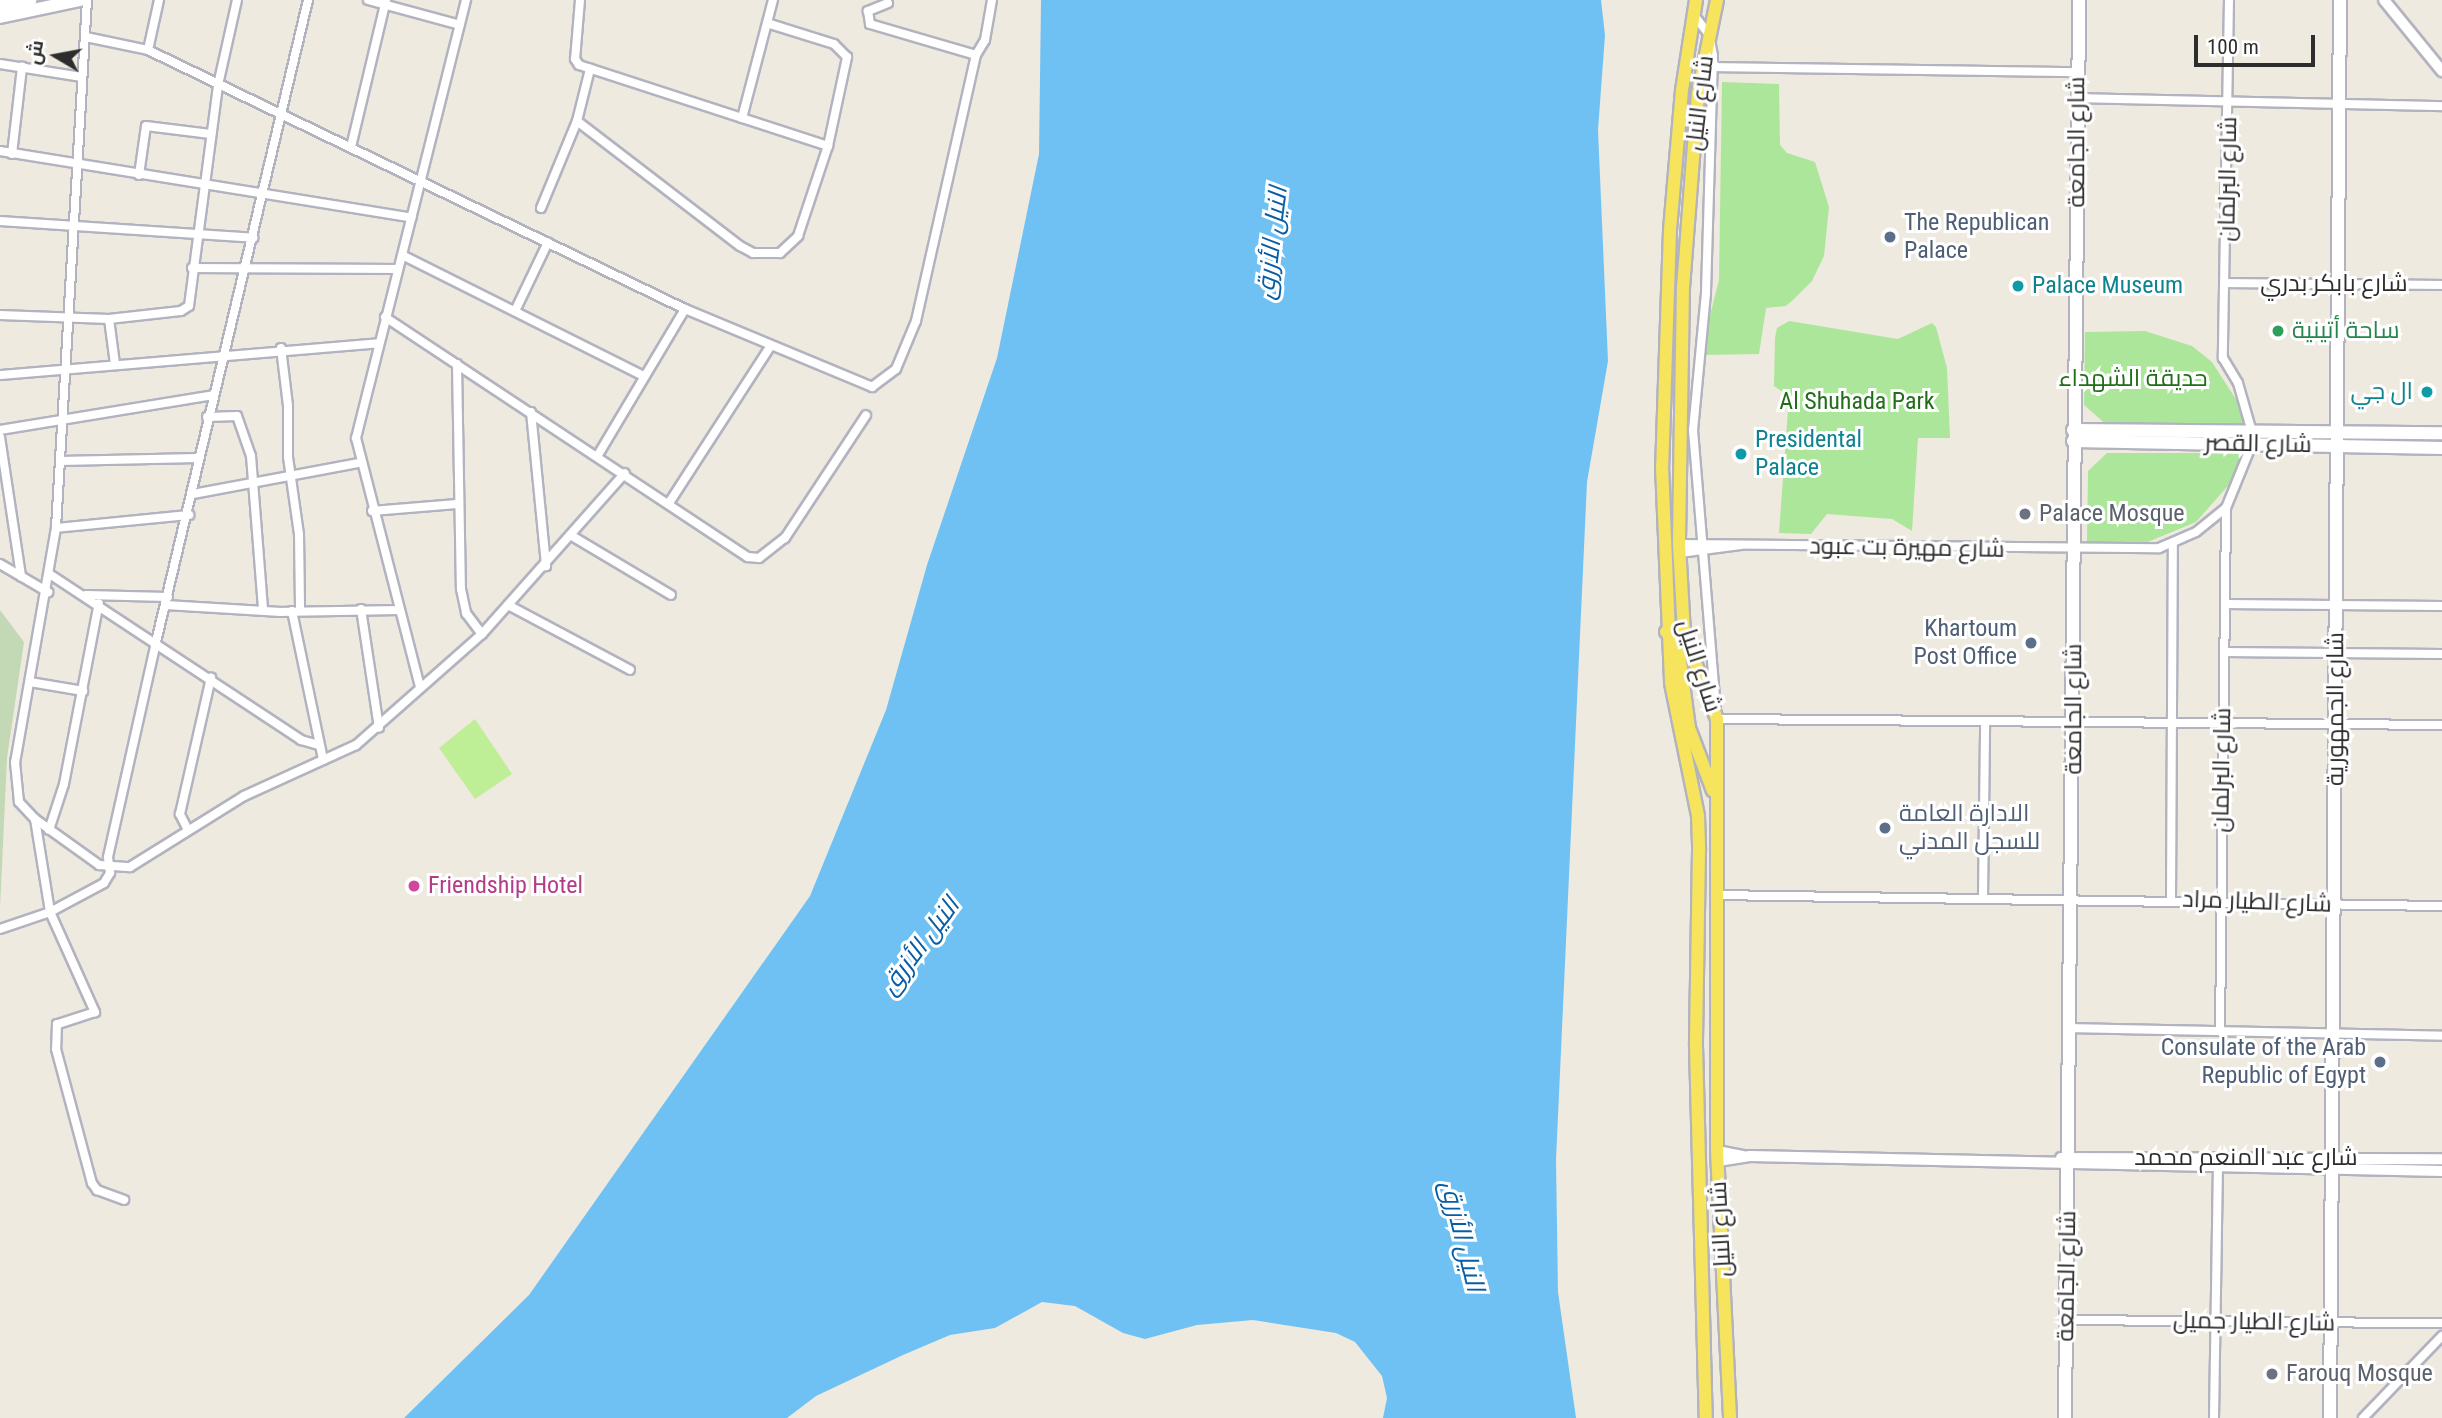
<!DOCTYPE html>
<html>
<head>
<meta charset="utf-8">
<style>
  body { margin:0 }
  #map { position:relative; width:2442px; height:1418px; overflow:hidden; background:#efeadf; font-family:"Roboto Condensed",Cairo,sans-serif }
  div>[style] { position:absolute }
  [style*='--x'] { left:calc(var(--x)*1px); top:calc(var(--y)*1px); width:calc(var(--w)*1px); rotate:calc(var(--a)*1deg) }
  .green>* { inset:0; background:#abe69a }
  .cemetery>* { inset:0; background:#c3d9b5 }
  .pitch>* { inset:0; background:#beee95 }
  .water>* { inset:0; background:#6fc1f3 }
  .roads { filter:drop-shadow(2px 0 #b3b3c0) drop-shadow(-2px 0 #b3b3c0) drop-shadow(0 2px #b3b3c0) drop-shadow(0 -2px #b3b3c0) }
  .minor>* { height:8px; margin:-4px; padding:0 4px; transform-origin:4px; border-radius:4px; background:#fff }
  .tertiary>* { height:10px; margin:-5px; padding:0 5px; transform-origin:5px; border-radius:5px; background:#fff }
  .secondary>* { height:12px; margin:-6px; padding:0 6px; transform-origin:6px; border-radius:6px; background:#fff }
  .primary>* { height:12px; margin:-6px; padding:0 6px; transform-origin:6px; border-radius:6px; background:#f6e45c }
  .dots>* { width:19px; height:19px; translate:-50% -50%; box-sizing:border-box; border:4px solid #fff; border-radius:50% }
  span { translate:-50% -50%; white-space:nowrap; text-align:center; line-height:1.15; -webkit-text-stroke:6px #fff; paint-order:stroke }
  .street-label { font-size:24px; color:#2d2d2d }
  .service-label { font-size:24px; color:#4e5e75 }
  .left { translate:0 -50%; text-align:left }
  .right { translate:-100% -50%; text-align:right }
  .culture-label { font-size:24px; color:#0d838f }
  .leisure-label { font-size:24px; color:#27864d }
  .park-label { font-size:24px; color:#206e18 }
  .worship-label { font-size:24px; color:#5b616d }
  .hotel-label { font-size:24px; color:#b23c85 }
  .water-label { font-size:26px; color:#095da5; font-style:italic }
  .north { position:absolute; left:21px; top:21px; width:70px; height:70px; -webkit-text-stroke:5px #fff; paint-order:stroke; rotate:280deg; font-size:19px; font-weight:700; line-height:28px; text-align:center; color:#2d2d2d }
  .north::after { content:''; display:block; margin:auto; width:24px; height:32px; background:#2d2d2d; clip-path:polygon(50% 0,100% 100%,50% 72%,0 100%) }
  .scale { position:absolute; left:2194px; top:35px; width:121px; height:32px; box-sizing:border-box; border:4px solid #2d2d2d; border-top:0; padding-left:9px; font-size:21px; line-height:24px; white-space:nowrap; color:#2d2d2d; -webkit-text-stroke:5px #fff; paint-order:stroke }
</style>
</head>
<body>
<div id="map">
  <div class="green">
    <div style="clip-path:polygon(1722px 82px,1779px 84px,1780px 145px,1787px 153px,1815px 162px,1829px 207px,1824px 256px,1812px 281px,1794px 299px,1786px 306px,1766px 308px,1759px 354px,1700px 355px,1719px 280px)"></div>
    <div style="clip-path:polygon(1789px 321px,1898px 339px,1932px 323px,1936px 327px,1947px 368px,1950px 438px,1918px 438px,1912px 531px,1892px 519px,1827px 514px,1811px 534px,1779px 533px,1788px 410px,1787px 395px,1774px 386px,1775px 338px,1777px 328px)"></div>
    <div style="clip-path:polygon(2145px 331px,2192px 346px,2212px 362px,2239px 404px,2245px 429px,2108px 426px,2084px 405px,2085px 332px)"></div>
    <div style="clip-path:polygon(2107px 453px,2245px 453px,2234px 479px,2196px 522px,2143px 544px,2115px 546px,2087px 542px,2088px 471px)"></div>
  </div>
  <div class="cemetery">
    <div style="clip-path:polygon(0 610px,24px 642px,7px 758px,0 909px)"></div>
  </div>
  <div class="pitch">
    <div style="clip-path:polygon(475px 719px,512px 774px,475px 799px,439px 748px)"></div>
  </div>
  <div class="water">
    <div style="clip-path:polygon(1041px 0,1601px 0,1605px 35px,1598px 130px,1608px 361px,1587px 482px,1556px 1160px,1558px 1292px,1576px 1418px,1383px 1418px,1387px 1398px,1382px 1376px,1355px 1342px,1336px 1333px,1253px 1320px,1197px 1325px,1145px 1339px,1123px 1333px,1075px 1306px,1042px 1302px,995px 1328px,950px 1335px,903px 1355px,816px 1396px,787px 1418px,404px 1418px,529px 1295px,810px 896px,886px 710px,927px 565px,997px 358px,1039px 154px)"></div>
  </div>
  <div class="roads">
    <div class="minor">
      <div style="--x:87;--y:0;--w:529;--a:93.36"></div>
      <div style="--x:56;--y:528;--w:238;--a:99.9"></div>
      <div style="--x:15;--y:762;--w:40;--a:84.3"></div>
      <div style="--x:19;--y:802;--w:23;--a:47"></div>
      <div style="--x:35;--y:819;--w:79;--a:35.7"></div>
      <div style="--x:99;--y:865;--w:31;--a:4"></div>
      <div style="--x:130;--y:867;--w:134;--a:-31.9"></div>
      <div style="--x:244;--y:796;--w:123;--a:-24.5"></div>
      <div style="--x:356;--y:745;--w:168;--a:-41.4"></div>
      <div style="--x:482;--y:634;--w:215;--a:-48.4"></div>
      <div style="--x:368;--y:0;--w:95;--a:15.2"></div>
      <div style="--x:580;--y:0;--w:59;--a:94.8"></div>
      <div style="--x:575;--y:59;--w:7;--a:56"></div>
      <div style="--x:579;--y:65;--w:262;--a:18"></div>
      <div style="--x:2229;--y:0;--w:358;--a:91"></div>
      <div style="--x:2223;--y:358;--w:29;--a:59"></div>
      <div style="--x:2238;--y:383;--w:51;--a:74.1"></div>
      <div style="--x:888;--y:3;--w:22;--a:158"></div>
      <div style="--x:868;--y:11;--w:13;--a:81"></div>
      <div style="--x:870;--y:24;--w:110;--a:16.3"></div>
      <div style="--x:1694;--y:15;--w:25;--a:53"></div>
      <div style="--x:1709;--y:35;--w:21;--a:79"></div>
      <div style="--x:1713;--y:56;--w:237;--a:91.7"></div>
      <div style="--x:1706;--y:293;--w:138;--a:95.4"></div>
      <div style="--x:1693;--y:430;--w:290;--a:85.3"></div>
      <div style="--x:1717;--y:719;--w:725;--a:0.47"></div>
      <div style="--x:86;--y:37;--w:63;--a:11.8"></div>
      <div style="--x:148;--y:50;--w:596;--a:25.75"></div>
      <div style="--x:685;--y:309;--w:203;--a:22.6"></div>
      <div style="--x:872;--y:387;--w:30;--a:-37"></div>
      <div style="--x:896;--y:369;--w:52;--a:-67.4"></div>
      <div style="--x:916;--y:321;--w:273;--a:-77.3"></div>
      <div style="--x:976;--y:55;--w:17;--a:-59"></div>
      <div style="--x:985;--y:40;--w:41;--a:-80.1"></div>
      <div style="--x:148;--y:50;--w:51;--a:-77.6"></div>
      <div style="--x:0;--y:64;--w:83;--a:9"></div>
      <div style="--x:1713;--y:67;--w:364;--a:0.8"></div>
      <div style="--x:2077;--y:98;--w:365;--a:1.3"></div>
      <div style="--x:742;--y:118;--w:122;--a:-75.3"></div>
      <div style="--x:577;--y:121;--w:205;--a:37.5"></div>
      <div style="--x:740;--y:246;--w:15;--a:28"></div>
      <div style="--x:753;--y:253;--w:27;--a:0"></div>
      <div style="--x:780;--y:253;--w:25;--a:-43"></div>
      <div style="--x:798;--y:236;--w:95;--a:-71.6"></div>
      <div style="--x:828;--y:146;--w:91;--a:-77.9"></div>
      <div style="--x:847;--y:57;--w:18;--a:-135"></div>
      <div style="--x:834;--y:44;--w:70;--a:-162.6"></div>
      <div style="--x:351;--y:147;--w:151;--a:-76.6"></div>
      <div style="--x:0;--y:151;--w:417;--a:9.2"></div>
      <div style="--x:12;--y:154;--w:88;--a:-83.4"></div>
      <div style="--x:139;--y:175;--w:49;--a:-81.9"></div>
      <div style="--x:146;--y:126;--w:65;--a:7"></div>
      <div style="--x:541;--y:208;--w:94;--a:-67.5"></div>
      <div style="--x:577;--y:121;--w:54;--a:-76"></div>
      <div style="--x:0;--y:221;--w:254;--a:3.8"></div>
      <div style="--x:402;--y:255;--w:271;--a:26.6"></div>
      <div style="--x:192;--y:268;--w:206;--a:0.3"></div>
      <div style="--x:2226;--y:283;--w:216;--a:0.5"></div>
      <div style="--x:515;--y:311;--w:76;--a:-64.4"></div>
      <div style="--x:0;--y:315;--w:109;--a:2.1"></div>
      <div style="--x:109;--y:319;--w:72;--a:-6.3"></div>
      <div style="--x:181;--y:311;--w:9;--a:-32"></div>
      <div style="--x:189;--y:306;--w:223;--a:-82.5"></div>
      <div style="--x:218;--y:85;--w:87;--a:-77.4"></div>
      <div style="--x:385;--y:317;--w:435;--a:33.5"></div>
      <div style="--x:748;--y:557;--w:11;--a:5"></div>
      <div style="--x:759;--y:558;--w:33;--a:-38"></div>
      <div style="--x:785;--y:538;--w:147;--a:-56.6"></div>
      <div style="--x:109;--y:319;--w:45;--a:82.4"></div>
      <div style="--x:281;--y:348;--w:58;--a:83.1"></div>
      <div style="--x:288;--y:406;--w:51;--a:90"></div>
      <div style="--x:288;--y:457;--w:78;--a:81.9"></div>
      <div style="--x:299;--y:534;--w:76;--a:89.2"></div>
      <div style="--x:457;--y:364;--w:225;--a:89"></div>
      <div style="--x:461;--y:589;--w:25;--a:78"></div>
      <div style="--x:466;--y:613;--w:26;--a:53"></div>
      <div style="--x:0;--y:375;--w:379;--a:-4.8"></div>
      <div style="--x:531;--y:412;--w:155;--a:84.4"></div>
      <div style="--x:207;--y:417;--w:30;--a:-2"></div>
      <div style="--x:237;--y:416;--w:42;--a:70.7"></div>
      <div style="--x:251;--y:456;--w:154;--a:85.5"></div>
      <div style="--x:0;--y:430;--w:216;--a:-9.3"></div>
      <div style="--x:0;--y:437;--w:141;--a:81.4"></div>
      <div style="--x:598;--y:455;--w:170;--a:-59.2"></div>
      <div style="--x:60;--y:461;--w:138;--a:-1.2"></div>
      <div style="--x:193;--y:494;--w:169;--a:-10.6"></div>
      <div style="--x:669;--y:503;--w:186;--a:-57.1"></div>
      <div style="--x:372;--y:511;--w:85;--a:-4.7"></div>
      <div style="--x:56;--y:528;--w:134;--a:-5.6"></div>
      <div style="--x:572;--y:536;--w:115;--a:30.8"></div>
      <div style="--x:1679;--y:544;--w:480;--a:0.5"></div>
      <div style="--x:2159;--y:548;--w:40;--a:-23.4"></div>
      <div style="--x:2196;--y:532;--w:38;--a:-39"></div>
      <div style="--x:2226;--y:508;--w:69;--a:-67.9"></div>
      <div style="--x:1680;--y:553;--w:61;--a:-7.6"></div>
      <div style="--x:0;--y:564;--w:56;--a:30.3"></div>
      <div style="--x:51;--y:575;--w:300;--a:33.4"></div>
      <div style="--x:301;--y:740;--w:18;--a:16"></div>
      <div style="--x:86;--y:595;--w:82;--a:1.4"></div>
      <div style="--x:2225;--y:604;--w:217;--a:0.5"></div>
      <div style="--x:166;--y:605;--w:115;--a:3.5"></div>
      <div style="--x:281;--y:612;--w:116;--a:-1"></div>
      <div style="--x:508;--y:605;--w:138;--a:28"></div>
      <div style="--x:361;--y:609;--w:120;--a:81.4"></div>
      <div style="--x:292;--y:611;--w:152;--a:78.2"></div>
      <div style="--x:2224;--y:652;--w:218;--a:0.5"></div>
      <div style="--x:30;--y:682;--w:54;--a:9.6"></div>
      <div style="--x:420;--y:687;--w:257;--a:-104.4"></div>
      <div style="--x:356;--y:438;--w:452;--a:-75.9"></div>
      <div style="--x:35;--y:819;--w:94;--a:80.8"></div>
      <div style="--x:50;--y:912;--w:110;--a:65.8"></div>
      <div style="--x:95;--y:1012;--w:40;--a:162"></div>
      <div style="--x:57;--y:1024;--w:25;--a:92"></div>
      <div style="--x:56;--y:1049;--w:139;--a:75"></div>
      <div style="--x:92;--y:1183;--w:9;--a:54"></div>
      <div style="--x:97;--y:1190;--w:29;--a:20"></div>
      <div style="--x:49;--y:830;--w:48;--a:-71.9"></div>
      <div style="--x:64;--y:784;--w:184;--a:-79.1"></div>
      <div style="--x:188;--y:830;--w:18;--a:-117"></div>
      <div style="--x:180;--y:814;--w:140;--a:-77.2"></div>
      <div style="--x:1715;--y:895;--w:727;--a:0.87"></div>
      <div style="--x:1983;--y:897;--w:173;--a:-89.3"></div>
      <div style="--x:2171;--y:900;--w:357;--a:-89.7"></div>
      <div style="--x:0;--y:929;--w:53;--a:-18.8"></div>
      <div style="--x:50;--y:912;--w:61;--a:-28.2"></div>
      <div style="--x:104;--y:883;--w:12;--a:-59"></div>
      <div style="--x:110;--y:873;--w:16;--a:-97"></div>
      <div style="--x:108;--y:857;--w:220;--a:-77.4"></div>
      <div style="--x:156;--y:642;--w:660;--a:-76.68"></div>
      <div style="--x:2071;--y:1028;--w:371;--a:1.2"></div>
      <div style="--x:2220;--y:1031;--w:523;--a:-89.34"></div>
      <div style="--x:2067;--y:1320;--w:375;--a:0.5"></div>
      <div style="--x:2214;--y:1418;--w:256;--a:-89.1"></div>
      <div style="--x:2363;--y:1418;--w:114;--a:-46.1"></div>
    </div>
    <div class="tertiary">
      <div style="--x:2384;--y:0;--w:92;--a:50.8"></div>
      <div style="--x:1717;--y:1151;--w:26;--a:11"></div>
      <div style="--x:2061;--y:1158;--w:381;--a:0.2"></div>
      <div style="--x:1718;--y:1161;--w:32;--a:-9"></div>
      <div style="--x:1750;--y:1156;--w:692;--a:1.24"></div>
    </div>
    <div class="secondary">
      <div style="--x:0;--y:6;--w:31;--a:-11"></div>
      <div style="--x:0;--y:17;--w:82;--a:-12"></div>
      <div style="--x:2073;--y:430;--w:369;--a:0.5"></div>
      <div style="--x:2073;--y:441;--w:369;--a:1.1"></div>
      <div style="--x:2065;--y:1418;--w:1418;--a:-89.43"></div>
      <div style="--x:2330;--y:1418;--w:1418;--a:-89.6"></div>
    </div>
    <div class="primary">
      <div style="--x:1696;--y:0;--w:91;--a:98.8"></div>
      <div style="--x:1682;--y:90;--w:141;--a:94.9"></div>
      <div style="--x:1670;--y:230;--w:236;--a:91.9"></div>
      <div style="--x:1662;--y:466;--w:217;--a:87.6"></div>
      <div style="--x:1671;--y:683;--w:136;--a:78.5"></div>
      <div style="--x:1698;--y:816;--w:34;--a:88"></div>
      <div style="--x:1699;--y:850;--w:196;--a:90.9"></div>
      <div style="--x:1696;--y:1046;--w:372;--a:88.5"></div>
      <div style="--x:1717;--y:0;--w:95;--a:101.5"></div>
      <div style="--x:1698;--y:93;--w:194;--a:94.4"></div>
      <div style="--x:1683;--y:286;--w:258;--a:90.9"></div>
      <div style="--x:1679;--y:544;--w:90;--a:86.8"></div>
      <div style="--x:1684;--y:634;--w:91;--a:68.8"></div>
      <div style="--x:1717;--y:719;--w:432;--a:90"></div>
      <div style="--x:1717;--y:1151;--w:267;--a:87.2"></div>
      <div style="--x:1666;--y:632;--w:13;--a:32"></div>
      <div style="--x:1677;--y:639;--w:90;--a:82.3"></div>
      <div style="--x:1689;--y:728;--w:67;--a:69.1"></div>
    </div>
  </div>
  <div class="dots">
    <div style="left:1890px;top:237px;background:#5c6f8a"></div>
    <div style="left:2018px;top:286px;background:#0f9aa8"></div>
    <div style="left:2278px;top:331px;background:#2e9e5b"></div>
    <div style="left:2427px;top:392px;background:#0f9aa8"></div>
    <div style="left:1741px;top:454px;background:#0f9aa8"></div>
    <div style="left:2025px;top:514px;background:#6b7280"></div>
    <div style="left:2031px;top:643px;background:#5c6f8a"></div>
    <div style="left:1885px;top:828px;background:#5c6f8a"></div>
    <div style="left:414px;top:886px;background:#d1479c"></div>
    <div style="left:2380px;top:1062px;background:#5c6f8a"></div>
    <div style="left:2272px;top:1374px;background:#6b7280"></div>
  </div>
  <div class="street-label">
    <span style="left:1700px;top:103px;rotate:-83deg">شارع النيل</span>
    <span style="left:2077px;top:142px;rotate:-90deg">شارع الجامعة</span>
    <span style="left:2228px;top:179px;rotate:-89deg">شارع البرلمان</span>
    <span style="left:2334px;top:284px">شارع بابكر بدري</span>
    <span style="left:2258px;top:444px;rotate:1deg">شارع القصر</span>
    <span style="left:1907px;top:548px;rotate:1deg">شارع مهيرة بت عبود</span>
    <span style="left:1699px;top:666px;rotate:72deg">شارع النيل</span>
    <span style="left:2074px;top:709px;rotate:-90deg">شارع الجامعة</span>
    <span style="left:2336px;top:709px;rotate:-90deg">شارع الجمهورية</span>
    <span style="left:2222px;top:770px;rotate:-89deg">شارع البرلمان</span>
    <span style="left:2257px;top:902px;rotate:2deg">شارع الطيار مراد</span>
    <span style="left:2246px;top:1158px">شارع عبد المنعم محمد</span>
    <span style="left:1721px;top:1229px;rotate:-93deg">شارع النيل</span>
    <span style="left:2067px;top:1276px;rotate:-89deg">شارع الجامعة</span>
    <span style="left:2254px;top:1322px;rotate:1deg">شارع الطيار جميل</span>
  </div>
  <div class="service-label">
    <span class="left" style="left:1904px;top:237px">The Republican<br>Palace</span>
    <span class="right" style="left:2017px;top:643px">Khartoum<br>Post Office</span>
    <span class="left" style="left:1899px;top:828px">الادارة العامة<br>للسجل المدني</span>
    <span class="right" style="left:2366px;top:1062px">Consulate of the Arab<br>Republic of Egypt</span>
  </div>
  <div class="culture-label">
    <span class="left" style="left:2032px;top:286px">Palace Museum</span>
    <span class="right" style="left:2413px;top:392px">ال جي</span>
    <span class="left" style="left:1755px;top:454px">Presidental<br>Palace</span>
  </div>
  <div class="leisure-label">
    <span class="left" style="left:2292px;top:331px">ساحة أتينية</span>
  </div>
  <div class="park-label">
    <span style="left:2133px;top:379px">حديقة الشهداء</span>
    <span style="left:1857px;top:402px">Al Shuhada Park</span>
  </div>
  <div class="worship-label">
    <span class="left" style="left:2039px;top:514px">Palace Mosque</span>
    <span class="left" style="left:2286px;top:1374px">Farouq Mosque</span>
  </div>
  <div class="hotel-label">
    <span class="left" style="left:428px;top:886px">Friendship Hotel</span>
  </div>
  <div class="water-label">
    <span style="left:1272px;top:243px;rotate:-83deg">النيل الأزرق</span>
    <span style="left:920px;top:946px;rotate:-53deg">النيل الأزرق</span>
    <span style="left:1462px;top:1236px;rotate:76deg">النيل الأزرق</span>
  </div>
  <div class="north">ش</div>
  <div class="scale">100 m</div>
</div>
</body>
</html>
